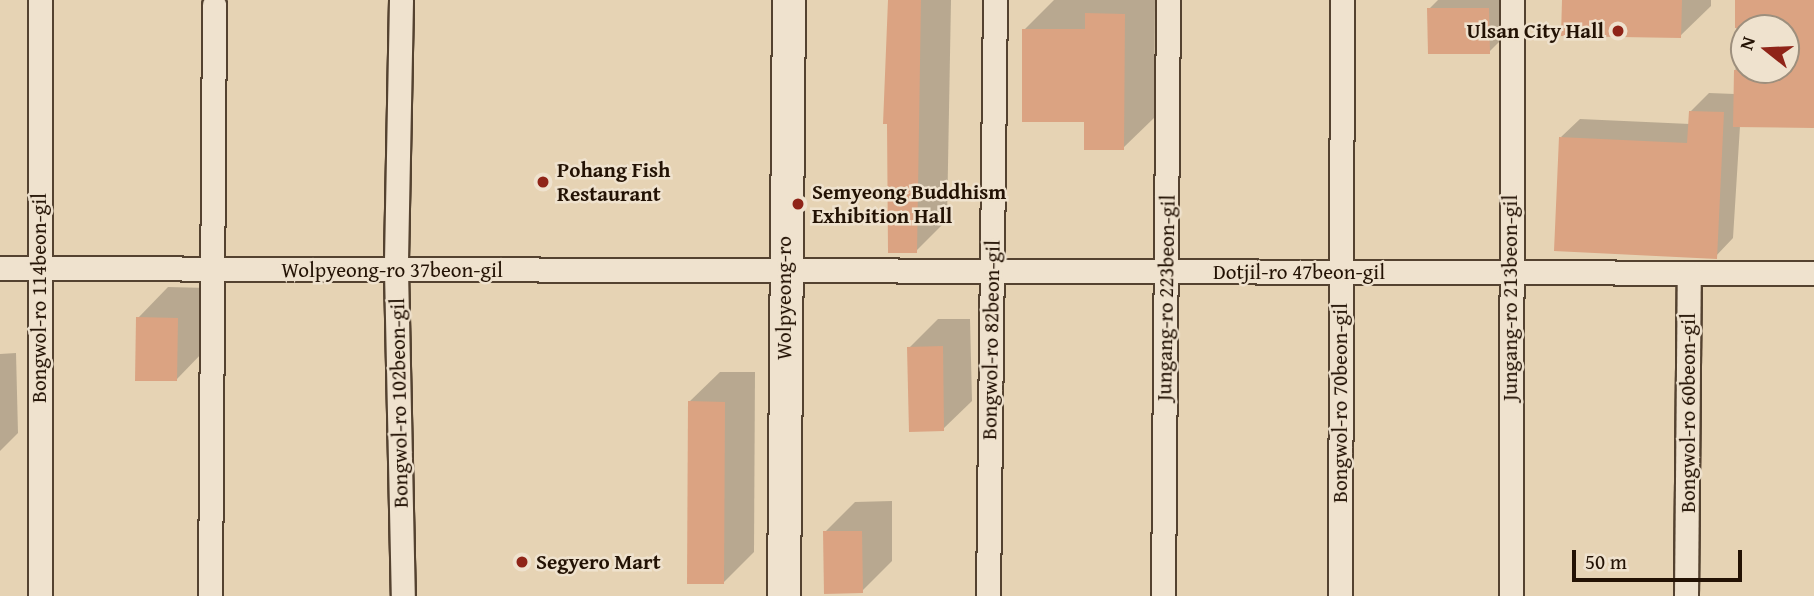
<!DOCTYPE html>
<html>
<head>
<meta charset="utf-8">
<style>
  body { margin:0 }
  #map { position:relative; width:1814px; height:596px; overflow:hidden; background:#e6d3b4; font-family:"Gentium Book Plus",serif }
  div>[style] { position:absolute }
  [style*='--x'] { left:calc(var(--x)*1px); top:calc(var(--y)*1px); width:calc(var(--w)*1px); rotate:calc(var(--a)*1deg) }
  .shadow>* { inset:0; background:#0003 }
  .building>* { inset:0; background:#dba382 }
  .roads { filter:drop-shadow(2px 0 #544230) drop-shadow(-2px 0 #544230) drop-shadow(0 2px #544230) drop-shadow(0 -2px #544230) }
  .street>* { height:23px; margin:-11.5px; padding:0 11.5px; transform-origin:11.5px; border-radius:11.5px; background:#efe2ce }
  .secondary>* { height:32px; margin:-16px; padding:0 16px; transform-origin:16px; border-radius:16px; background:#efe2ce }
  .dots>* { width:19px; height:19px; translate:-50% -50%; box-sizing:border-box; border:4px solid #efe2ce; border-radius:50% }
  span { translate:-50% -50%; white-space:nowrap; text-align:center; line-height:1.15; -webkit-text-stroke:5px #efe2ce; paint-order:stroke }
  .poi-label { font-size:21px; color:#231204; font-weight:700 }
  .right { translate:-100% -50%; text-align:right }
  .left { translate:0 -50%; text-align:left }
  .street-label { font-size:21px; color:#231204 }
  .north { position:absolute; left:1730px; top:14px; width:70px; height:70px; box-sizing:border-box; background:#efe2ce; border:2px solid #9d8f7d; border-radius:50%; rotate:288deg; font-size:19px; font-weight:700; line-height:28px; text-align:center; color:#231204 }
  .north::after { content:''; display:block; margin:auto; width:24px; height:32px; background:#8f2418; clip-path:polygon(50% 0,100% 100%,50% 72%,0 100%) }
  .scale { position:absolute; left:1572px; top:550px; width:170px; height:32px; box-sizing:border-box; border:4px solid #231204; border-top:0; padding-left:9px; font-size:21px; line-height:24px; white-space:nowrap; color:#231204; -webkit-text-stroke:5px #efe2ce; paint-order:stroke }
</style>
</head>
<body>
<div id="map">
  <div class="shadow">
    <div style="clip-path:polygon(889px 0,951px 0,947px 220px,916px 251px)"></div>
    <div style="clip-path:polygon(1054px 0,1155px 0,1154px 118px,1123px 148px,1086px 120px,1024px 30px)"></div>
    <div style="clip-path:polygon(1438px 0,1519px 0,1519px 22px,1489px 52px,1429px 9px)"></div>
    <div style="clip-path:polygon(1564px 0,1711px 0,1711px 6px,1680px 36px)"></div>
    <div style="clip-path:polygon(evenodd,1737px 0,1814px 0,1814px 127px,1740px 126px,1733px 238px,1715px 257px,1561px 137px,1580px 119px,1690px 124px,1690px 112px,1709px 93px,1735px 94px,1737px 0,1744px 28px,1786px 28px,1786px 70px,1744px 70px,1744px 28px)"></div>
    <div style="clip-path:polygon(168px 287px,208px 288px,206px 349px,176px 380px,138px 318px)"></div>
    <div style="clip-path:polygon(938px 319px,970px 319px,972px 401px,943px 429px,909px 348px)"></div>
    <div style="clip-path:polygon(16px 353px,18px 433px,0 451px,0 354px)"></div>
    <div style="clip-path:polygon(720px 372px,755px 372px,754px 552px,724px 582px,689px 402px)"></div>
    <div style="clip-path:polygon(892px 501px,892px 561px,862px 591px,825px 532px,855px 502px)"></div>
  </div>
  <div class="building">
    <div style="clip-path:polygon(888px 0,921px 0,917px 253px,888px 253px,887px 124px,883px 124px)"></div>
    <div style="clip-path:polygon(1562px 0,1682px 0,1681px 38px,1561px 36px)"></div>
    <div style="clip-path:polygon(1735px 0,1814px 0,1814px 128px,1733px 127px,1734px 70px,1786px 70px,1786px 28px,1735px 28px)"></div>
    <div style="clip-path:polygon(1427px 8px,1489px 8px,1490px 54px,1428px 54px)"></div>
    <div style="clip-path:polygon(1085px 13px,1125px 14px,1124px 150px,1084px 150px,1084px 122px,1022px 122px,1022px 29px,1085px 29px)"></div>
    <div style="clip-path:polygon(1689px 111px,1724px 112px,1717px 259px,1554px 251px,1559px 137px,1687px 143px)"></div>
    <div style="clip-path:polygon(136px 317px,178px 318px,177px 381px,135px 381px)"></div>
    <div style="clip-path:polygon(943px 346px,944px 431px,909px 432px,907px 347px)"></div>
    <div style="clip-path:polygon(688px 401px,725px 402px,724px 584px,687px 584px)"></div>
    <div style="clip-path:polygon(823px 531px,862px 531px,863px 593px,824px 594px)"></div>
  </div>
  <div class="roads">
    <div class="street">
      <div style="--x:40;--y:0;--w:596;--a:90"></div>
      <div style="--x:401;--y:0;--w:270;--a:91.1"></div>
      <div style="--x:396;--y:270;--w:326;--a:88.8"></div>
      <div style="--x:0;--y:268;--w:1814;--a:0.16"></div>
      <div style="--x:210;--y:596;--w:591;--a:-89.61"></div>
      <div style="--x:988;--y:596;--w:596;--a:-89.33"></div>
      <div style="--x:1163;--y:596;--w:596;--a:-89.52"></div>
      <div style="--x:1340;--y:596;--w:596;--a:-89.81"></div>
      <div style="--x:1511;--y:596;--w:596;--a:-89.9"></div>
      <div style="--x:1686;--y:596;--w:323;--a:-89.5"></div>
    </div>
    <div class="secondary">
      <div style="--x:784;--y:596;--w:596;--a:-89.52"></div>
    </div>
  </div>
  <div class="dots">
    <div style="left:1618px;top:31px;background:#8f2418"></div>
    <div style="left:543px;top:182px;background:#8f2418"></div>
    <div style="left:798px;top:204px;background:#8f2418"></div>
    <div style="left:522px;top:562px;background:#8f2418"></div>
  </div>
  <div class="poi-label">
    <span class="right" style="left:1604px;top:31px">Ulsan City Hall</span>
    <span class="left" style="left:557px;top:182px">Pohang Fish<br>Restaurant</span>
    <span class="left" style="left:812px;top:204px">Semyeong Buddhism<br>Exhibition Hall</span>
    <span class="left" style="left:536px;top:562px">Segyero Mart</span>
  </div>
  <div class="street-label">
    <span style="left:392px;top:270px">Wolpyeong-ro 37beon-gil</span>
    <span style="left:1299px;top:272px">Dotjil-ro 47beon-gil</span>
    <span style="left:39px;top:298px;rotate:-90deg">Bongwol-ro 114beon-gil</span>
    <span style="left:784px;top:298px;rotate:-90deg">Wolpyeong-ro</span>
    <span style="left:1166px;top:298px;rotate:-89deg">Jungang-ro 223beon-gil</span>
    <span style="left:1510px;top:298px;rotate:-90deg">Jungang-ro 213beon-gil</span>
    <span style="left:991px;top:340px;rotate:-89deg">Bongwol-ro 82beon-gil</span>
    <span style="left:399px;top:403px;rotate:-91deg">Bongwol-ro 102beon-gil</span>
    <span style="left:1340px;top:403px;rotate:-90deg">Bongwol-ro 70beon-gil</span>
    <span style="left:1688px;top:413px;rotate:-90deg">Bongwol-ro 60beon-gil</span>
  </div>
  <div class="north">N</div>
  <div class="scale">50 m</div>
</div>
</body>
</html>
